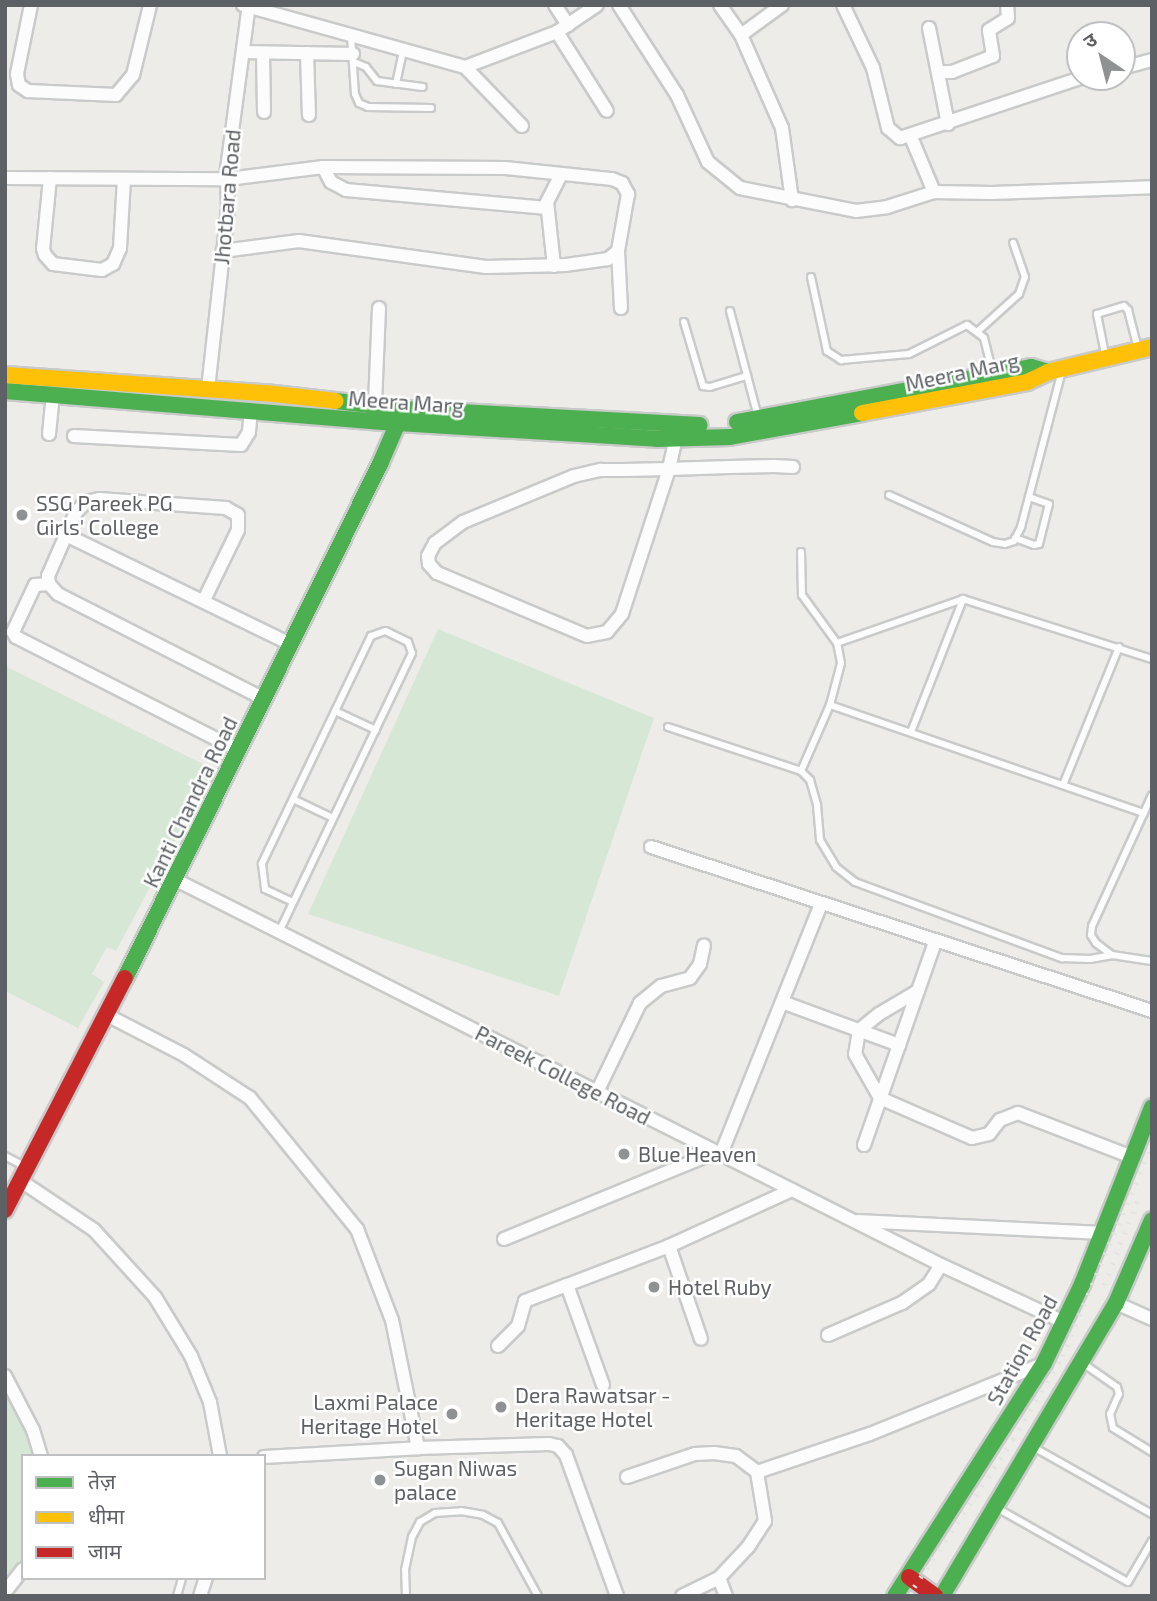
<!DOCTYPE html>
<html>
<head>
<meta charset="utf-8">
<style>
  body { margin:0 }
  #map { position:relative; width:1157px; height:1601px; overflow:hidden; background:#edece8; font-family:"Exo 2","Noto Sans Devanagari",sans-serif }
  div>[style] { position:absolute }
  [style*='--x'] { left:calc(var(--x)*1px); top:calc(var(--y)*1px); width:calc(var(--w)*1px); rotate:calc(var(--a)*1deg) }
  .green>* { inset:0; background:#d6e8d5 }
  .roads { filter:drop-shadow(2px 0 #c9caca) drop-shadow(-2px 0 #c9caca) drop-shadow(0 2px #c9caca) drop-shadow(0 -2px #c9caca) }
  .lane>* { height:6px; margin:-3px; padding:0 3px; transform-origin:3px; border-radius:3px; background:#fcfcfc }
  .street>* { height:12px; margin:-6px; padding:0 6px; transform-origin:6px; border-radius:6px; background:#fcfcfc }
  .fast>* { height:16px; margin:-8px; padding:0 8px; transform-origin:8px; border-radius:8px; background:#4caf50 }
  .slow>* { height:16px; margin:-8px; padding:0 8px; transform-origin:8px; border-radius:8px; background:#ffc107 }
  .jam>* { height:16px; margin:-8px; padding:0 8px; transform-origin:8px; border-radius:8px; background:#c62828 }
  .rail>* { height:4.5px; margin-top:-2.25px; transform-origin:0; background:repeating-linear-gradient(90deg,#e3e3e2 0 2px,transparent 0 11px) }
  .dots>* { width:19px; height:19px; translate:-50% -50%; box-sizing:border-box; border:4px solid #fff; border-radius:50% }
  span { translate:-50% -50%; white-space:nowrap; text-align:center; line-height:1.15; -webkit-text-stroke:5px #fff; paint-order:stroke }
  .street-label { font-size:21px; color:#5d6165 }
  .poi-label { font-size:21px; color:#5d6165 }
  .left { translate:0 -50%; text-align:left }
  .right { translate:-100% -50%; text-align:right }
  .frame { position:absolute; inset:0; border:7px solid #5d6165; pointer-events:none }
  .legend { position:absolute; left:21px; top:1454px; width:245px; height:126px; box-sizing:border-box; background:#fff; border:2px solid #bec0c1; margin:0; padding:9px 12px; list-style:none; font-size:21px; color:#5d6165 }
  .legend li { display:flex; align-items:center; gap:14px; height:35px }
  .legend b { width:35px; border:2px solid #bec0c1 }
  .north { position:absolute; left:1066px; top:21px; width:70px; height:70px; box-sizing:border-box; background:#fff; border:2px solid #bec0c1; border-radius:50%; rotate:325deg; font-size:19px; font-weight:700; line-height:28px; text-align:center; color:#5d6165 }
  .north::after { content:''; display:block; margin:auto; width:24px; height:32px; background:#8f9293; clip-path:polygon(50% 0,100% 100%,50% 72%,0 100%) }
</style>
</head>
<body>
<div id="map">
  <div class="green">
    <div style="clip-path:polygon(438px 629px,654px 718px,559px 996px,308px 914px)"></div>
    <div style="clip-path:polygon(5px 666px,213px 769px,116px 951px,107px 947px,92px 974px,104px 982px,78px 1028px,5px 991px)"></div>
    <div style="clip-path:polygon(5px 1384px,24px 1417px,37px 1456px,23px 1456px,23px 1560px,5px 1584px)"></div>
  </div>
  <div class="roads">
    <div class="lane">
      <div style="--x:351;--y:36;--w:58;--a:86.1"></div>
      <div style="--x:355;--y:94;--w:10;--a:66"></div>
      <div style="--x:359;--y:103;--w:10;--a:24"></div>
      <div style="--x:368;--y:107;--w:63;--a:0.9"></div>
      <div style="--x:354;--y:62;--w:13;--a:23"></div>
      <div style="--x:366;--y:67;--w:18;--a:52"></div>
      <div style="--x:377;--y:81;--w:46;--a:7.4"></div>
      <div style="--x:396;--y:84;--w:34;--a:-78"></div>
      <div style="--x:811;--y:277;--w:76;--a:77.8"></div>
      <div style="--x:827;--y:351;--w:17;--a:33"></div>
      <div style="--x:841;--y:360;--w:68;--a:-5"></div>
      <div style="--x:909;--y:354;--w:65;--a:-26.6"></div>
      <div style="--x:967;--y:325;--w:21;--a:37"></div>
      <div style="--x:984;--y:338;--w:34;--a:76"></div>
      <div style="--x:730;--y:311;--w:110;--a:75.2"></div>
      <div style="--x:684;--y:322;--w:67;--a:73.5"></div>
      <div style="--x:703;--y:386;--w:7;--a:8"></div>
      <div style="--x:710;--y:387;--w:39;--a:-17"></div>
      <div style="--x:978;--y:331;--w:55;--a:-42.1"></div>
      <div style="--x:1019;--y:294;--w:18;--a:-71"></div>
      <div style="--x:1025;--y:277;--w:36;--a:-109"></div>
      <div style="--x:1105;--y:354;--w:41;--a:-101.3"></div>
      <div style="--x:1097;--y:314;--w:28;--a:-17"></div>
      <div style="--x:1124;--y:306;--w:6;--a:45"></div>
      <div style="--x:1128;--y:310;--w:40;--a:75.6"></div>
      <div style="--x:889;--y:495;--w:114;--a:24.3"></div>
      <div style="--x:993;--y:542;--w:12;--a:9"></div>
      <div style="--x:1005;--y:544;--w:9;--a:-18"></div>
      <div style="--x:1014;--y:541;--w:16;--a:-63"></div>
      <div style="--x:1021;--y:527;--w:161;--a:-75.3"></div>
      <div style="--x:1015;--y:538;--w:20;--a:20"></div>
      <div style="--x:1034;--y:545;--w:5;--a:-11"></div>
      <div style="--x:1039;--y:544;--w:41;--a:-76"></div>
      <div style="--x:1049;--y:504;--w:21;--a:-161"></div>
      <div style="--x:801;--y:552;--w:43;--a:88.7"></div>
      <div style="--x:802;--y:595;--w:59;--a:53.9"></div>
      <div style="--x:830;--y:705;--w:332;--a:19"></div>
      <div style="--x:335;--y:711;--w:45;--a:24.9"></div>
      <div style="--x:668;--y:727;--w:140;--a:18.3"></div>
      <div style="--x:801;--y:771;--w:13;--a:45"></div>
      <div style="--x:810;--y:780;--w:26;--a:74"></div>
      <div style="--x:817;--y:805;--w:35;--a:85"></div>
      <div style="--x:820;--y:840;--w:31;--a:59"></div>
      <div style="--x:836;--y:867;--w:24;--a:38"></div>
      <div style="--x:855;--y:882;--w:221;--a:20.2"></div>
      <div style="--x:1062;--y:958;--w:28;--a:2"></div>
      <div style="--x:1090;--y:959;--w:22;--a:-10"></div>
      <div style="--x:911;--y:732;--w:143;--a:-68.6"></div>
      <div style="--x:801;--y:771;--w:72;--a:-66.3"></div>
      <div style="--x:830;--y:705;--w:43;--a:-75.3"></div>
      <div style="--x:841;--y:663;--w:20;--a:-101"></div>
      <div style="--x:837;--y:643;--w:133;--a:-19.2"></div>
      <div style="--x:963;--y:599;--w:198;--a:17.6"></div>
      <div style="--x:1063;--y:785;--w:149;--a:-67.9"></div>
      <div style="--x:1152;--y:795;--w:144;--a:114.6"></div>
      <div style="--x:1092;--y:926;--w:9;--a:96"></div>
      <div style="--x:1091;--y:935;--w:9;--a:58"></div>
      <div style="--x:1096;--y:943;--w:20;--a:37"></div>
      <div style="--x:1112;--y:955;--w:40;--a:8.5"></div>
      <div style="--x:293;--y:799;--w:44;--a:25.4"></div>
      <div style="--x:279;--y:932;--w:309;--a:-64.5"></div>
      <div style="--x:412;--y:653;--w:12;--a:-110"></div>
      <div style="--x:408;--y:642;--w:25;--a:-154"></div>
      <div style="--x:385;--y:631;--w:15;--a:160"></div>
      <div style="--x:371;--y:636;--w:253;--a:115.6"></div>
      <div style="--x:262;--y:864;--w:25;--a:83"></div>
      <div style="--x:265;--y:889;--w:31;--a:25"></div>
      <div style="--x:5;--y:1156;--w:24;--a:28"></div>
      <div style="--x:1084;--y:1364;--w:40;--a:34.9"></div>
      <div style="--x:1117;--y:1387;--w:7;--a:74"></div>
      <div style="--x:1119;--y:1394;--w:22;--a:114"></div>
      <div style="--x:1110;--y:1414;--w:14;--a:78"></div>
      <div style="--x:1113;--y:1428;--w:46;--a:31.6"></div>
      <div style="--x:1035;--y:1448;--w:134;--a:29.4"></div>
      <div style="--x:997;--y:1508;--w:150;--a:29.5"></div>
      <div style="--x:1128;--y:1582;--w:48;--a:-59.7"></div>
      <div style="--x:177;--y:1596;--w:19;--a:-74"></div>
      <div style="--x:406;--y:1596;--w:26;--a:-92"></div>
      <div style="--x:405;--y:1570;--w:34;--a:-78"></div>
      <div style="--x:412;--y:1537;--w:17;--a:-62"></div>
      <div style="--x:420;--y:1522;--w:17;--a:-31"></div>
      <div style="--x:435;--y:1513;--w:26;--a:-4"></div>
      <div style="--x:461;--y:1511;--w:22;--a:10"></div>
      <div style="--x:483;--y:1515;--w:17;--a:28"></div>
      <div style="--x:498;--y:1523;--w:83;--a:61.3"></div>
    </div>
    <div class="street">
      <div style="--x:31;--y:5;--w:70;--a:101.5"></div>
      <div style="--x:17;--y:74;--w:11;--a:80"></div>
      <div style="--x:19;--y:85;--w:11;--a:34"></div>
      <div style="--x:28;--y:91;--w:88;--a:2.6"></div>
      <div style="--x:116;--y:95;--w:26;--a:-50"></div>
      <div style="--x:133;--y:75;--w:72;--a:-76.3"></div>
      <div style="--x:243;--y:5;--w:230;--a:15.6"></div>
      <div style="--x:465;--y:67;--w:98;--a:-20.8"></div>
      <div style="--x:557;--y:32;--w:48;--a:-34"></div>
      <div style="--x:555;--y:5;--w:24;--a:57"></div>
      <div style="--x:619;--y:5;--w:107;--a:57.2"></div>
      <div style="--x:677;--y:95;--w:74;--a:65.2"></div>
      <div style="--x:708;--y:162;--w:41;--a:39.1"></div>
      <div style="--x:740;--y:188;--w:118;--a:11.2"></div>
      <div style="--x:856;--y:211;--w:31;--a:-7"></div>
      <div style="--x:887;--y:207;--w:49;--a:-17.7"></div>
      <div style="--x:720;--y:5;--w:37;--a:55"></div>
      <div style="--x:741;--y:35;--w:102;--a:66.2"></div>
      <div style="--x:782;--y:128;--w:73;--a:82.1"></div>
      <div style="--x:843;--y:5;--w:70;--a:64.5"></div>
      <div style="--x:873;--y:68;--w:62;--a:76"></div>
      <div style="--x:888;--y:128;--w:16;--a:40"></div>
      <div style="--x:900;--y:138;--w:193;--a:-18.4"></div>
      <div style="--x:929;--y:28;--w:98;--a:78.8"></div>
      <div style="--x:557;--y:32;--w:93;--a:57.7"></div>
      <div style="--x:741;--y:35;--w:51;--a:-36.2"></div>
      <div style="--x:243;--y:52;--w:110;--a:1"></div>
      <div style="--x:263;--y:53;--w:59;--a:89"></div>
      <div style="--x:307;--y:53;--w:62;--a:88.2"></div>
      <div style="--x:465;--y:67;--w:82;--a:46"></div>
      <div style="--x:1122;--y:68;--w:31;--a:-15"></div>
      <div style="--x:940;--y:72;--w:12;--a:0"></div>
      <div style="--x:952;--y:72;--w:44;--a:-21.3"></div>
      <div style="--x:993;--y:56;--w:26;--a:-99"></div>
      <div style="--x:989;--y:30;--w:22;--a:-32"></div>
      <div style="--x:1008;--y:18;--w:13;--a:-94"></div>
      <div style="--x:911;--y:137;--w:60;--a:67.3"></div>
      <div style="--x:934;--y:192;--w:58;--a:1"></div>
      <div style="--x:992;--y:193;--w:160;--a:-2.1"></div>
      <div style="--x:323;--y:167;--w:17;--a:62"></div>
      <div style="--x:331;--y:182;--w:17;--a:28"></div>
      <div style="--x:346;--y:190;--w:202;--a:5.1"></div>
      <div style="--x:5;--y:178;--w:223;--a:0.3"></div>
      <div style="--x:228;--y:179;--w:96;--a:-7.2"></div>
      <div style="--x:323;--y:167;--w:182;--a:0.3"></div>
      <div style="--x:505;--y:168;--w:108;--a:5.9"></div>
      <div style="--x:612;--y:179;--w:11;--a:22"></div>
      <div style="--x:622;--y:183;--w:13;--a:61"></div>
      <div style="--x:628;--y:194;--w:58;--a:100"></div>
      <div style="--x:618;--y:251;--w:13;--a:141"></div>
      <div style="--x:608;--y:259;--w:42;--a:171.9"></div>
      <div style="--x:566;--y:265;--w:80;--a:178.6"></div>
      <div style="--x:486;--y:267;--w:189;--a:-172.1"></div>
      <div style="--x:299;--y:241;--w:77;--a:172.5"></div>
      <div style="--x:50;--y:178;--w:71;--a:95.6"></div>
      <div style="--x:43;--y:249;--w:6;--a:72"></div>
      <div style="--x:45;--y:255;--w:12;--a:48"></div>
      <div style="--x:53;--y:264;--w:49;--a:7"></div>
      <div style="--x:102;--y:270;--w:13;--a:-29"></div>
      <div style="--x:113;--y:264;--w:17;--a:-66"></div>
      <div style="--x:120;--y:248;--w:69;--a:-86.7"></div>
      <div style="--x:618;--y:251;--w:57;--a:87"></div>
      <div style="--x:554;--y:266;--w:64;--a:-96.2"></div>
      <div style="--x:547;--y:202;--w:30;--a:-63"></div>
      <div style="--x:208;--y:389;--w:183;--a:-83.7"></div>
      <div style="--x:228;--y:207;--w:38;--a:-92"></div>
      <div style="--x:227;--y:169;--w:165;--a:-82.4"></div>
      <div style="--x:375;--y:404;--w:96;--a:-87.6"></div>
      <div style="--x:49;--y:434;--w:40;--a:-84.3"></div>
      <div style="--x:74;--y:436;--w:167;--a:3.1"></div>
      <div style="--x:241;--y:445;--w:15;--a:-58"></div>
      <div style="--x:249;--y:432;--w:22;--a:-85"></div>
      <div style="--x:676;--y:438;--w:32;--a:103"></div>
      <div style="--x:669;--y:469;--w:152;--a:108"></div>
      <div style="--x:622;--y:614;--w:23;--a:130"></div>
      <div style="--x:607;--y:632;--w:20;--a:169"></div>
      <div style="--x:587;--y:636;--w:163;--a:-157.2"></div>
      <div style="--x:437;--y:573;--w:12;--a:-132"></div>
      <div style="--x:429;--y:564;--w:8;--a:-97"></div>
      <div style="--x:428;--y:556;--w:15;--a:-62"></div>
      <div style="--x:435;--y:543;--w:35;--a:-37"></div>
      <div style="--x:463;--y:522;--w:120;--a:-22.5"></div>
      <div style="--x:574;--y:476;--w:28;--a:-13"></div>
      <div style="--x:601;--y:470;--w:22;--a:0"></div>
      <div style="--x:623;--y:470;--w:46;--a:-1.2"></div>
      <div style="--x:669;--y:469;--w:60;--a:-1.9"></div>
      <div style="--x:729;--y:467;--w:45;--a:-1.3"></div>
      <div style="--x:774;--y:466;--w:19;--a:3"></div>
      <div style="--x:64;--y:534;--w:252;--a:25.9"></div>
      <div style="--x:49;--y:584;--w:14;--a:176"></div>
      <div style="--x:35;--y:585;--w:52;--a:115.1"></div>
      <div style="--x:13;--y:632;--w:6;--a:59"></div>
      <div style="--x:16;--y:637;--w:251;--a:27"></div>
      <div style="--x:204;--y:600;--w:78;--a:-64.1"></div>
      <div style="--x:238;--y:530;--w:15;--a:-90"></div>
      <div style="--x:238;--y:515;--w:14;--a:-150"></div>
      <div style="--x:226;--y:508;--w:127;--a:-175.9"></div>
      <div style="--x:99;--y:499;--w:13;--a:167"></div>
      <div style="--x:86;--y:502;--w:14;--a:135"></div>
      <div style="--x:76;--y:512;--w:70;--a:113.6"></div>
      <div style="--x:48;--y:576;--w:8;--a:83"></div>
      <div style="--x:49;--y:584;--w:13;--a:48"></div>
      <div style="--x:58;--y:594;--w:231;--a:27"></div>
      <div style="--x:651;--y:847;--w:527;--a:18.13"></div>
      <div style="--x:176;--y:880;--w:856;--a:26.71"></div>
      <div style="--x:941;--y:1265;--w:136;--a:24.9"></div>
      <div style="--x:918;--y:991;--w:45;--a:149.5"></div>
      <div style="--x:879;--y:1014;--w:26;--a:141"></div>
      <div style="--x:859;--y:1030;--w:24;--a:99"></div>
      <div style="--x:855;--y:1054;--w:51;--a:60.4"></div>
      <div style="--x:880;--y:1098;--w:100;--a:23.5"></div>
      <div style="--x:972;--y:1138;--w:17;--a:-13"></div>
      <div style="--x:989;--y:1134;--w:18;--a:-52"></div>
      <div style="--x:1000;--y:1120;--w:19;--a:-21"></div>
      <div style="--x:1018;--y:1113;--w:122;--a:21.1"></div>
      <div style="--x:782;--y:1002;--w:125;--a:20.2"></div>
      <div style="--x:105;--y:1014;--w:89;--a:27.4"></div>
      <div style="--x:184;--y:1055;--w:79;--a:33.1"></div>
      <div style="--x:250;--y:1098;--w:169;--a:50.8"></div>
      <div style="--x:357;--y:1229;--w:97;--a:69"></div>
      <div style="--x:392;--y:1320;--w:131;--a:78.5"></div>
      <div style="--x:597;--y:1092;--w:99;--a:-64.2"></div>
      <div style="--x:640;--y:1003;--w:27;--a:-39"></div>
      <div style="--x:661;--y:986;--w:30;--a:-15"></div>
      <div style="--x:690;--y:978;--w:17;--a:-54"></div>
      <div style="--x:700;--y:964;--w:19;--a:-78"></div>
      <div style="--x:864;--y:1145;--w:215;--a:-70.7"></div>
      <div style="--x:721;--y:1154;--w:269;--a:-68.2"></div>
      <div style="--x:21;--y:1181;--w:88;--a:33.9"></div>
      <div style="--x:94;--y:1230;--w:91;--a:47.7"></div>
      <div style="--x:155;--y:1297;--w:69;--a:58.6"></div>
      <div style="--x:191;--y:1356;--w:50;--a:67.6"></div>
      <div style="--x:210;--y:1402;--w:55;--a:79.5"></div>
      <div style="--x:858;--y:1221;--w:244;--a:2.8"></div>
      <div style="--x:504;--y:1239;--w:229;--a:-22.3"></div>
      <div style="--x:669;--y:1246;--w:98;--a:71"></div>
      <div style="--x:1116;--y:1303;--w:39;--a:24"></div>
      <div style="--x:828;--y:1335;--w:81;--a:-23.4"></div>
      <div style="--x:902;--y:1303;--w:33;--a:-35"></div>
      <div style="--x:929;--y:1284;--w:22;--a:-58"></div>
      <div style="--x:498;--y:1346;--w:28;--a:-45"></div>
      <div style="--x:518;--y:1326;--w:26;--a:-74"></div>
      <div style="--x:525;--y:1301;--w:45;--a:-20.9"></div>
      <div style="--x:5;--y:1376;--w:61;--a:62.6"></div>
      <div style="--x:33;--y:1430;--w:27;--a:73"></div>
      <div style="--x:603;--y:1385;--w:106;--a:-109.8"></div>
      <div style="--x:567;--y:1285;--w:109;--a:-20.9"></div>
      <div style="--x:669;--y:1246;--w:135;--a:-24.5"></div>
      <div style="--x:264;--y:1457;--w:154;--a:-3.3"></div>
      <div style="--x:418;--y:1448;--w:131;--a:-1.7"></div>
      <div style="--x:549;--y:1444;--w:9;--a:13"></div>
      <div style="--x:558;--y:1446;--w:12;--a:48"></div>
      <div style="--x:566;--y:1455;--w:150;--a:70.1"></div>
      <div style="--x:757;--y:1472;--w:119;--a:-18.6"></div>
      <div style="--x:870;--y:1434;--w:186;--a:-22.1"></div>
      <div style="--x:627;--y:1477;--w:72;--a:-18.7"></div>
      <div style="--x:695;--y:1454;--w:19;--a:-3"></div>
      <div style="--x:714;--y:1453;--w:22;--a:8"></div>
      <div style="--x:736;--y:1456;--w:26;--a:37"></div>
      <div style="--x:757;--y:1472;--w:50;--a:80.7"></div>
      <div style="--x:765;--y:1521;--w:31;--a:123"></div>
      <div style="--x:748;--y:1547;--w:42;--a:133.1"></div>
      <div style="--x:719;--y:1578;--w:41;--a:154.1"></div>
      <div style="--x:719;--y:1578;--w:19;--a:69"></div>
      <div style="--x:5;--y:1592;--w:29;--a:-52"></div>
      <div style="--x:200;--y:1596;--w:19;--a:-72"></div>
    </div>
    <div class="fast">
      <div style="--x:5;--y:391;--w:394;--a:4.7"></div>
      <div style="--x:398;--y:423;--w:259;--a:3.5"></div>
      <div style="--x:657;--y:439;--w:73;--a:-1.6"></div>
      <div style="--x:730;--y:437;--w:134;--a:-10.3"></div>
      <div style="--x:336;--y:401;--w:68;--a:6.7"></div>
      <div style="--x:404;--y:409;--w:296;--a:3.1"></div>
      <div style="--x:737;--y:422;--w:299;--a:-10.6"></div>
      <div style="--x:1031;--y:367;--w:18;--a:16"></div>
      <div style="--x:125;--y:978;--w:574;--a:-63.61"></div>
      <div style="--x:380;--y:464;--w:58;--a:-66.5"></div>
      <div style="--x:895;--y:1596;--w:277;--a:-57.4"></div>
      <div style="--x:1044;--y:1363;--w:88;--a:-64.3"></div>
      <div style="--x:1082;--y:1284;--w:190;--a:-68.4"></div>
      <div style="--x:942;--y:1596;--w:341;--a:-59.3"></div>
      <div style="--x:1116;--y:1303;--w:90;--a:-66.6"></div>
    </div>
    <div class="slow">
      <div style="--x:5;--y:375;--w:261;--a:4"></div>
      <div style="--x:265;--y:393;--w:71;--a:6.4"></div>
      <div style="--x:862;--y:413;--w:168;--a:-10.6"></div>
      <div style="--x:1027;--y:382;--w:23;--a:-25"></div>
      <div style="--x:1048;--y:372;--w:107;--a:-13.5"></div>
    </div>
    <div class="jam">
      <div style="--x:5;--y:1210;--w:261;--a:-62.7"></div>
      <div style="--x:909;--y:1577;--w:32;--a:36"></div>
    </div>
  </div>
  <div class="rail">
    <div style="--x:1104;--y:1285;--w:98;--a:-68.4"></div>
    <div style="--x:908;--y:1596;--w:189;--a:-56.2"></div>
    <div style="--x:1013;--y:1439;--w:96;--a:-59.4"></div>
    <div style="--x:1062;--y:1356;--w:230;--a:-67"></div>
  </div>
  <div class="dots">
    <div style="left:22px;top:515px;background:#8f9293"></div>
    <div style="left:624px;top:1154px;background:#8f9293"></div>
    <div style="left:654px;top:1287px;background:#8f9293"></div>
    <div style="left:501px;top:1407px;background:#8f9293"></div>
    <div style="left:452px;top:1414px;background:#8f9293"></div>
    <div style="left:380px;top:1480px;background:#8f9293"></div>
  </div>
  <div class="street-label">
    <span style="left:227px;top:197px;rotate:-85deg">Jhotbara Road</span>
    <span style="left:962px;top:372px;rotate:-12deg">Meera Marg</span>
    <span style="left:406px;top:402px;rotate:4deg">Meera Marg</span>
    <span style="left:190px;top:802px;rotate:-64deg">Kanti Chandra Road</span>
    <span style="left:563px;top:1075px;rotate:27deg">Pareek College Road</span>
    <span style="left:1022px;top:1350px;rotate:-61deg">Station Road</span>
  </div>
  <div class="poi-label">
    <span class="left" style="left:36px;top:515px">SSG Pareek PG<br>Girls' College</span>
    <span class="left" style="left:638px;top:1154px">Blue Heaven</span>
    <span class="left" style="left:668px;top:1287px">Hotel Ruby</span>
    <span class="left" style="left:515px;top:1407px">Dera Rawatsar -<br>Heritage Hotel</span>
    <span class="right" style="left:438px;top:1414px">Laxmi Palace<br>Heritage Hotel</span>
    <span class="left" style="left:394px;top:1480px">Sugan Niwas<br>palace</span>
  </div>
  <div class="frame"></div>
  <ul class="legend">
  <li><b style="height:9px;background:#4caf50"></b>तेज़</li>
  <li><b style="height:9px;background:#ffc107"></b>धीमा</li>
  <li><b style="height:9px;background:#c62828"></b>जाम</li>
  </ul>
  <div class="north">उ</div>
</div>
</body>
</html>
